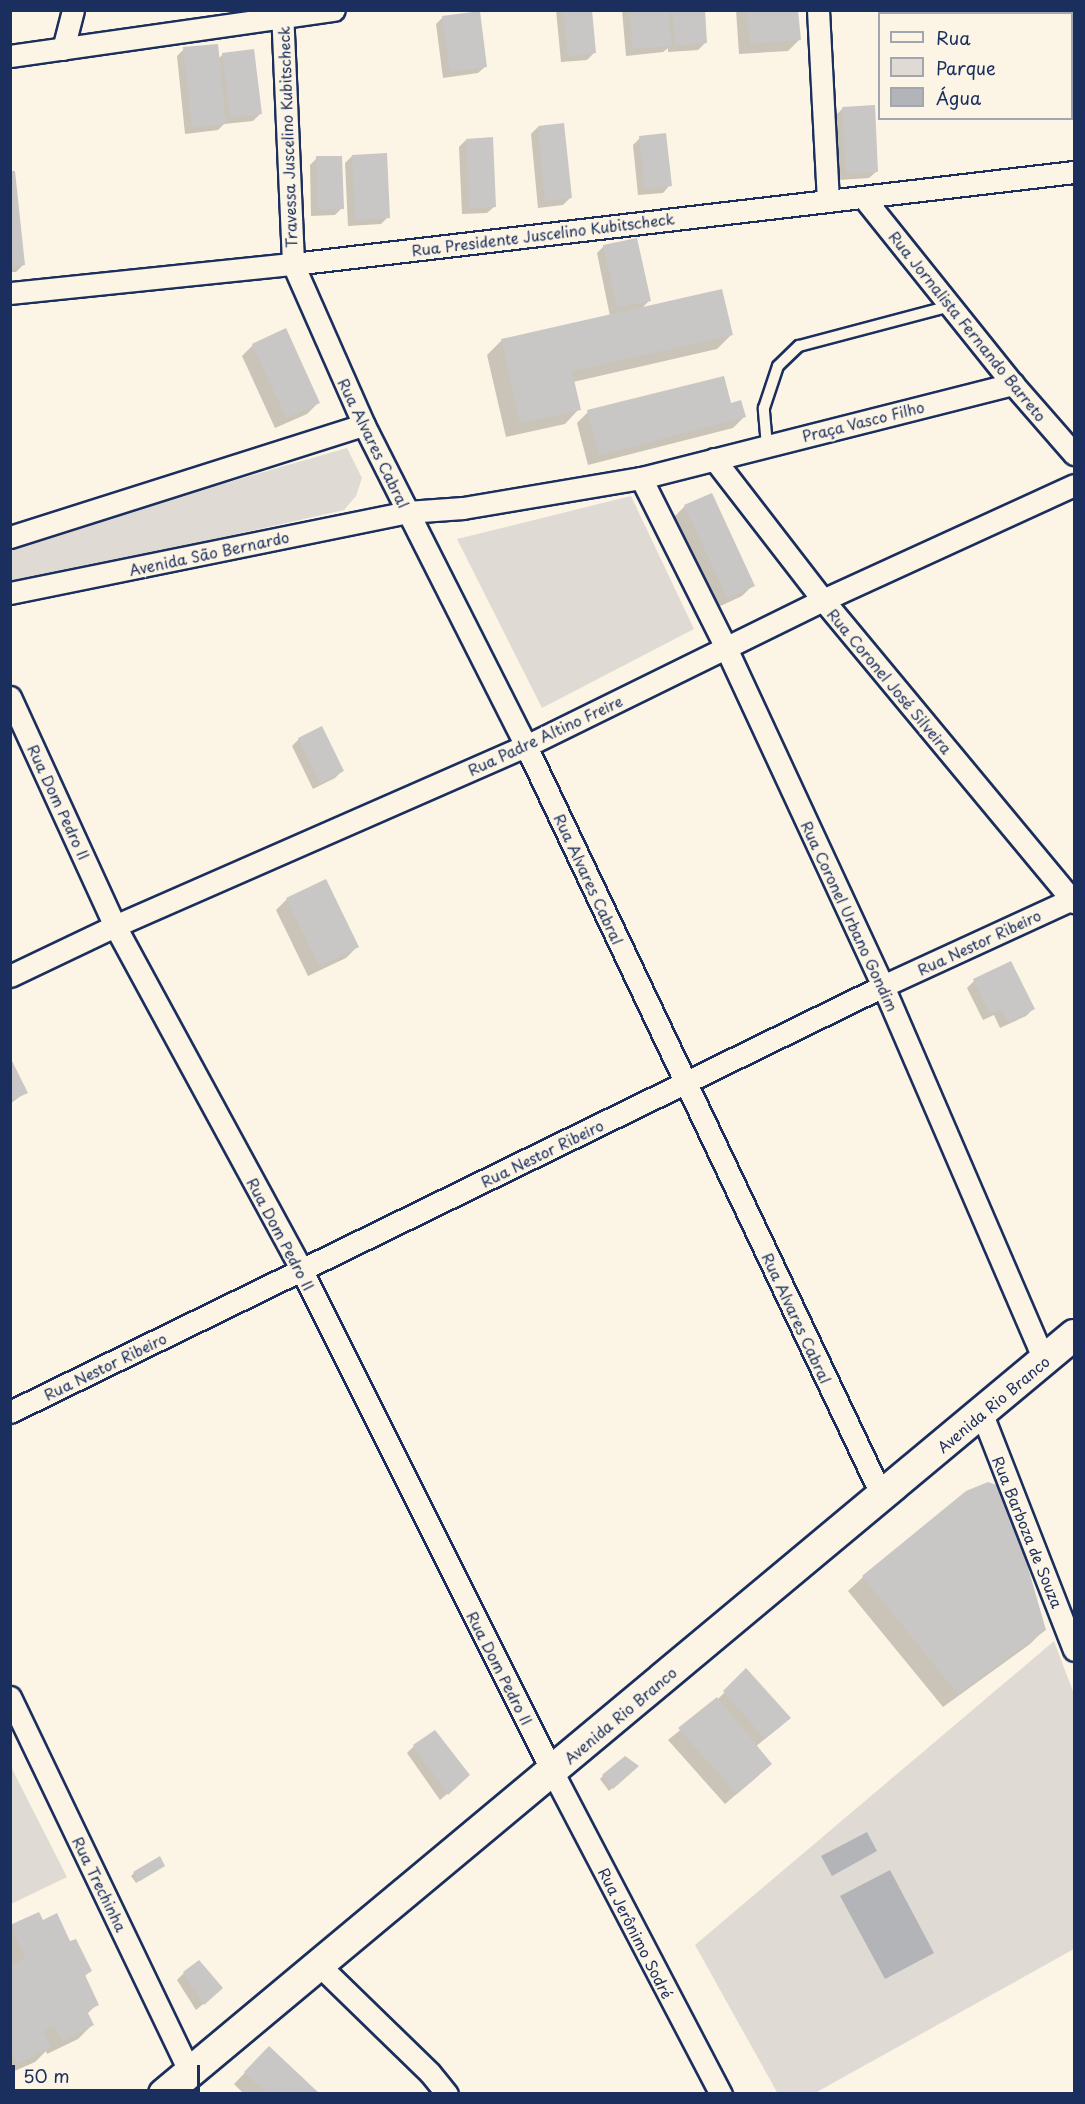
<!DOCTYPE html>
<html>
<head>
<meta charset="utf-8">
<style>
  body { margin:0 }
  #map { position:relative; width:1085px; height:2104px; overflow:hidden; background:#fcf5e5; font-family:"Playpen Sans",sans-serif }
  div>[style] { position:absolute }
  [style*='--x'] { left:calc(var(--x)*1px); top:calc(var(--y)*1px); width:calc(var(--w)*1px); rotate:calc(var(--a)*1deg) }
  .green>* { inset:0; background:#dfdbd4 }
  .water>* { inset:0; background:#b2b4b8 }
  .shadow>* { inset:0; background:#0003 }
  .building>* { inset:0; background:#c8c7c6 }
  .roads { filter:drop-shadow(2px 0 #1b2f5e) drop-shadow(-2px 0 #1b2f5e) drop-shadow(0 2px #1b2f5e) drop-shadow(0 -2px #1b2f5e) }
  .lane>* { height:10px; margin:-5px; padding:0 5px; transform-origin:5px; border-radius:5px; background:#fcf5e5 }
  .street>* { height:21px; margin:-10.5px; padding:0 10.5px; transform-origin:10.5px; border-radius:10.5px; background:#fcf5e5 }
  .secondary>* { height:30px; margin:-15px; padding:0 15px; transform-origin:15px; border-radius:15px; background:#fcf5e5 }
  span { translate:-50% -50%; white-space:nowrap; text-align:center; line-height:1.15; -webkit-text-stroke:4.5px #fcf5e5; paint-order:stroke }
  .street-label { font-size:15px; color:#1b2f5e }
  .frame { position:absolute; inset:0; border:12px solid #1b2f5e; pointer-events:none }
  .legend { position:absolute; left:878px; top:12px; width:195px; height:108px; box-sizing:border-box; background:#fcf5e5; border:2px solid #a2a6af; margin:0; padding:8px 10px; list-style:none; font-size:18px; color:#1b2f5e }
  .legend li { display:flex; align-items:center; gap:12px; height:30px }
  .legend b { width:30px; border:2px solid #a2a6af }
  .scale { position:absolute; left:12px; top:2065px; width:188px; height:27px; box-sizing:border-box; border:3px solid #1b2f5e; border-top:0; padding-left:8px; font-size:18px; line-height:21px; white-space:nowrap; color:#1b2f5e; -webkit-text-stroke:4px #fcf5e5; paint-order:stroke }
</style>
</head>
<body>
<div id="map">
  <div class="green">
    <div style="clip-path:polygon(347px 448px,362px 478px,356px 496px,344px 510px,11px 585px,11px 545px)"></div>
    <div style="clip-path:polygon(631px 496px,694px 629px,542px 708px,457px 539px)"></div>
    <div style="clip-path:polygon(1054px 1641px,1074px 1694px,1074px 1949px,815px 2093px,778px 2094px,695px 1945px)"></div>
    <div style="clip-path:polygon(10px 1765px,67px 1877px,11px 1904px,10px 1904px)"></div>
  </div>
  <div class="water">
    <div style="clip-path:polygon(867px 1832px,877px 1851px,832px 1876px,821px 1856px)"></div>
    <div style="clip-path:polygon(890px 1870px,934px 1953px,885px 1979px,840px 1896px)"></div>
  </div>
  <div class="shadow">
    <div style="clip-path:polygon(556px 10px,590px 10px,594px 53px,587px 60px,561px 62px)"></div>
    <div style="clip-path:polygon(622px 10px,703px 10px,705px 43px,698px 50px,668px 52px,668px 48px,663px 52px,626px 56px)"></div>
    <div style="clip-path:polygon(736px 10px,797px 10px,799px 40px,788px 51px,739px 54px)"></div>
    <div style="clip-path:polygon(443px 17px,486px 66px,478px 73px,443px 78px,436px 24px)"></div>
    <div style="clip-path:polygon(184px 49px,218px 59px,223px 54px,260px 114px,253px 121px,224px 124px,218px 130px,185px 134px,177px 56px)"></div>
    <div style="clip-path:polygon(843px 108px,877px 171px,869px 178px,839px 180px,836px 115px)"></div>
    <div style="clip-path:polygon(538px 127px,570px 198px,563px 205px,538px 208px,531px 134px)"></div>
    <div style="clip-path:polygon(640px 138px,670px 185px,663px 193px,638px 195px,633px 145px)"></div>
    <div style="clip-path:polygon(466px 140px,495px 206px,487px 213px,462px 214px,459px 147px)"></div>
    <div style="clip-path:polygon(352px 156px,388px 217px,381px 224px,348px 226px,345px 163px)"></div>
    <div style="clip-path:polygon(317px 158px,342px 208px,335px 215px,311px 216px,310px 165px)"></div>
    <div style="clip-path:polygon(10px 173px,23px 265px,16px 272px,10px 272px)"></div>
    <div style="clip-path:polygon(604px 246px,649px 301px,641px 309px,732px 334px,717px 349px,573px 382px,579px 409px,565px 424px,506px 437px,487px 355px,502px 340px,610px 316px,597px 253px)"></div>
    <div style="clip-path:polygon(253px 345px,318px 403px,307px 414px,275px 428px,242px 356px)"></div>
    <div style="clip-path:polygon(730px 404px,744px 417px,733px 428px,588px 465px,577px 423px,588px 412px)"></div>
    <div style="clip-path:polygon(685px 506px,753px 585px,742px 596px,716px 608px,674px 517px)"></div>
    <div style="clip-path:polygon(299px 739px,342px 771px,335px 778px,313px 789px,292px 746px)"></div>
    <div style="clip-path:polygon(287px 899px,357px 947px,346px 958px,308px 976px,276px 910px)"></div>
    <div style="clip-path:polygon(974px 981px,1033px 1009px,1026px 1016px,1000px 1028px,994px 1015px,983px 1020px,967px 988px)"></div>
    <div style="clip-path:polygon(10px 1060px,26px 1092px,10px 1104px)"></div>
    <div style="clip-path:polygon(863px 1577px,1045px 1629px,1030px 1644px,943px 1707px,848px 1591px)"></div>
    <div style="clip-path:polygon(746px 1671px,782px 1725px,755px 1747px,759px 1775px,725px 1804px,668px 1740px,717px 1700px)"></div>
    <div style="clip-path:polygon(414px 1746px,461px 1782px,440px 1800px,407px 1753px)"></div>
    <div style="clip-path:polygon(637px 1766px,609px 1791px,600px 1779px,603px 1776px)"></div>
    <div style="clip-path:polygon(163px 1866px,136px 1883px,131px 1876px,134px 1873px)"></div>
    <div style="clip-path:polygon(38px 1914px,43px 1922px,70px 1943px,90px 1971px,84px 1977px,97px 2004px,87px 2014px,92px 2025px,78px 2039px,47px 2054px,46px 2051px,35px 2062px,10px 2073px,10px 1927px)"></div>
    <div style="clip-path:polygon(184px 1973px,214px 1995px,196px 2010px,177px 1980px)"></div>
    <div style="clip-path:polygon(269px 2048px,318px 2094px,244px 2094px,234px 2084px)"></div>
  </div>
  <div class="building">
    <div style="clip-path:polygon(563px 10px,592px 10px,596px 53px,568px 56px)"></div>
    <div style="clip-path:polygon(629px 10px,668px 10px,672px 46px,633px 49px)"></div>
    <div style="clip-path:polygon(672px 10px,705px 10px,707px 43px,675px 46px)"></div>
    <div style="clip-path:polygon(747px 10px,798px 10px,801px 40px,750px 44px)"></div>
    <div style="clip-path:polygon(480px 11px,487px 67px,450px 71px,442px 16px)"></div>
    <div style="clip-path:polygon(218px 44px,226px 124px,192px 127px,183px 47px)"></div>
    <div style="clip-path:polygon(254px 49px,262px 114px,230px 117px,222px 53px)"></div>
    <div style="clip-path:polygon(875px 105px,878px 172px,846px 173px,842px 107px)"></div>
    <div style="clip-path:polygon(564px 123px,572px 198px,545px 201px,538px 126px)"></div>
    <div style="clip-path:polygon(666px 133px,672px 186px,645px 189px,639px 136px)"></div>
    <div style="clip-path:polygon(493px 137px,496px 207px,469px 208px,466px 139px)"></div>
    <div style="clip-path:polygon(387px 153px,390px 218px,355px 220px,352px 155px)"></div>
    <div style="clip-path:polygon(316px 156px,342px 156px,344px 209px,318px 210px)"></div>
    <div style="clip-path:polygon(10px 171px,15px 171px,25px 265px,10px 267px)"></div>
    <div style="clip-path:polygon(637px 238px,651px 301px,617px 308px,603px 245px)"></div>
    <div style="clip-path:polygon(722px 289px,733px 335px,572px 371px,581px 410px,520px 423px,501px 339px)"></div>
    <div style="clip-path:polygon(286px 328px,320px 403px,286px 418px,252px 344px)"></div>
    <div style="clip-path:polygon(724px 376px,731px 403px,741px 400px,746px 417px,599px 455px,587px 410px)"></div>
    <div style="clip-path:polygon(712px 493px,755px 586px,727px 598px,684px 505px)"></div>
    <div style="clip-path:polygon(322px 726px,344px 771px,320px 783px,298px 738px)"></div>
    <div style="clip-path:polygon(326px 879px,359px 947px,319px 966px,286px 898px)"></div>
    <div style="clip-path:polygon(1011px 961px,1035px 1009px,1008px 1022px,1001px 1009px,990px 1014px,973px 979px)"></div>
    <div style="clip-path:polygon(10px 1057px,28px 1093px,10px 1101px)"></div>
    <div style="clip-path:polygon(988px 1482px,1005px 1488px,1046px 1630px,958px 1694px,862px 1576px,966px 1491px)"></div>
    <div style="clip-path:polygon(746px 1668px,791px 1718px,765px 1739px,723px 1691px)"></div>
    <div style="clip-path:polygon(717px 1697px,772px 1764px,737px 1794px,678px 1728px)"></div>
    <div style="clip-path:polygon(435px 1730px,470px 1775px,448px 1795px,413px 1745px)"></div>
    <div style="clip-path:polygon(625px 1756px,639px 1766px,613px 1789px,602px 1775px)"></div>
    <div style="clip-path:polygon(160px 1856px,165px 1866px,140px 1881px,133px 1872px)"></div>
    <div style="clip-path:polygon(39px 1912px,43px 1920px,57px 1913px,70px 1941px,76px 1939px,92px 1971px,85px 1975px,99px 2005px,87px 2011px,94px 2025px,62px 2041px,55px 2026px,43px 2031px,51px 2047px,17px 2064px,10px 2050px,10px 1959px,13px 1965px,25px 1958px,10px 1925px)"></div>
    <div style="clip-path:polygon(199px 1960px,223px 1988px,204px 2005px,183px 1972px)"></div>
    <div style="clip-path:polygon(269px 2046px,320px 2094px,267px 2094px,244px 2072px)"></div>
  </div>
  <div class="roads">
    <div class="lane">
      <div style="--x:767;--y:446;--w:38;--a:-95"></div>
      <div style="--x:764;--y:408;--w:44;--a:-71.6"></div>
      <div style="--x:778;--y:366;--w:29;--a:-44"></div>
      <div style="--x:799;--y:346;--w:156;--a:-14.8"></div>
    </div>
    <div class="street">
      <div style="--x:282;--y:10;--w:254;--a:87.5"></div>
      <div style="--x:293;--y:264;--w:176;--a:66.2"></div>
      <div style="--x:364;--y:425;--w:360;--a:63.2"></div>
      <div style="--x:526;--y:746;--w:830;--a:64.61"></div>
      <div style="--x:818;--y:10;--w:190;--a:87"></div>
      <div style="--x:63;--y:49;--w:40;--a:-75.6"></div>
      <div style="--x:10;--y:56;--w:327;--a:-8.1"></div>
      <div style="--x:863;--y:197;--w:240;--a:51.3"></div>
      <div style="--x:1013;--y:384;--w:93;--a:48.9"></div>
      <div style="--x:10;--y:293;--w:284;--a:-5.9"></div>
      <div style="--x:293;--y:264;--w:786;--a:-6.72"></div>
      <div style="--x:714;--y:459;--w:178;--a:52.3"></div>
      <div style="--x:823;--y:600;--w:393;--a:50.3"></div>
      <div style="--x:641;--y:478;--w:190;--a:63.4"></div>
      <div style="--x:726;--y:648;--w:373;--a:65.1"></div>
      <div style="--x:883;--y:986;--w:407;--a:66.7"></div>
      <div style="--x:10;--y:537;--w:371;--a:-17.6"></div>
      <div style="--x:10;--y:593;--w:405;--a:-11.5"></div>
      <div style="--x:407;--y:512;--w:56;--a:-4.1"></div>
      <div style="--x:463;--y:508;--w:181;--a:-9.6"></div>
      <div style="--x:641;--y:478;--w:384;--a:-14.2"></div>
      <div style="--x:10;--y:697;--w:252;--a:65.4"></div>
      <div style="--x:115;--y:926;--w:390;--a:61.5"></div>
      <div style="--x:301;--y:1269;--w:561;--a:63.43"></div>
      <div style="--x:552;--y:1771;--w:365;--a:62.4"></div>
      <div style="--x:10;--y:976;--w:116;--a:-25.5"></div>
      <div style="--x:115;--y:926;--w:449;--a:-23.7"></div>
      <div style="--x:526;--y:746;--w:331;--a:-26.2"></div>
      <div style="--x:823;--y:600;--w:276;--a:-24.6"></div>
      <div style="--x:10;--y:1412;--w:971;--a:-26.01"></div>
      <div style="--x:883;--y:986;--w:210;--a:-24.7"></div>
      <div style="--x:982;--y:1414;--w:253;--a:68.7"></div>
      <div style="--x:10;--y:1697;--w:416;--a:64.4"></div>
      <div style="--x:318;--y:1964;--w:156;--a:44.2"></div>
      <div style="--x:430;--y:2073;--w:27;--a:51"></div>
    </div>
    <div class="secondary">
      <div style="--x:164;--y:2094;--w:1185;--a:-39.83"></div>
    </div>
  </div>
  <div class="street-label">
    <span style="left:287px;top:137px;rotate:-92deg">Travessa Juscelino Kubitscheck</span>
    <span style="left:543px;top:234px;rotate:-7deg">Rua Presidente Juscelino Kubitscheck</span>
    <span style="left:968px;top:326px;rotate:51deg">Rua Jornalista Fernando Barreto</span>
    <span style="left:863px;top:421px;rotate:-14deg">Praça Vasco Filho</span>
    <span style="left:374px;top:443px;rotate:64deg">Rua Alvares Cabral</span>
    <span style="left:209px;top:553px;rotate:-12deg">Avenida São Bernardo</span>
    <span style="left:890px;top:681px;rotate:50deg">Rua Coronel José Silveira</span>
    <span style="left:545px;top:735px;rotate:-25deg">Rua Padre Altino Freire</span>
    <span style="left:59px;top:802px;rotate:65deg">Rua Dom Pedro II</span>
    <span style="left:589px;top:879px;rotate:65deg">Rua Alvares Cabral</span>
    <span style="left:850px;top:916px;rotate:65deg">Rua Coronel Urbano Gondim</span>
    <span style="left:979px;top:942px;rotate:-25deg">Rua Nestor Ribeiro</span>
    <span style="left:542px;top:1153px;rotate:-26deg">Rua Nestor Ribeiro</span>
    <span style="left:281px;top:1234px;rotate:62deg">Rua Dom Pedro II</span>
    <span style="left:797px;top:1318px;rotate:65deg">Rua Alvares Cabral</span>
    <span style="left:105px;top:1366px;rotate:-26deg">Rua Nestor Ribeiro</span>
    <span style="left:993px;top:1404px;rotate:-40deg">Avenida Rio Branco</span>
    <span style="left:1028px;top:1532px;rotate:68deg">Rua Barboza de Souza</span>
    <span style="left:500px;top:1668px;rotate:63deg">Rua Dom Pedro II</span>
    <span style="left:620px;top:1715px;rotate:-40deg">Avenida Rio Branco</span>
    <span style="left:100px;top:1884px;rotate:64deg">Rua Trechinha</span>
    <span style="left:636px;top:1933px;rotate:63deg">Rua Jerônimo Sodré</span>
  </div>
  <div class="frame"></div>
  <ul class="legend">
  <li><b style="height:8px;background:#fcf5e5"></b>Rua</li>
  <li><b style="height:16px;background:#dfdbd4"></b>Parque</li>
  <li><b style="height:16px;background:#b2b4b8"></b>Água</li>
  </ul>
  <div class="scale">50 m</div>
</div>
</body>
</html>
